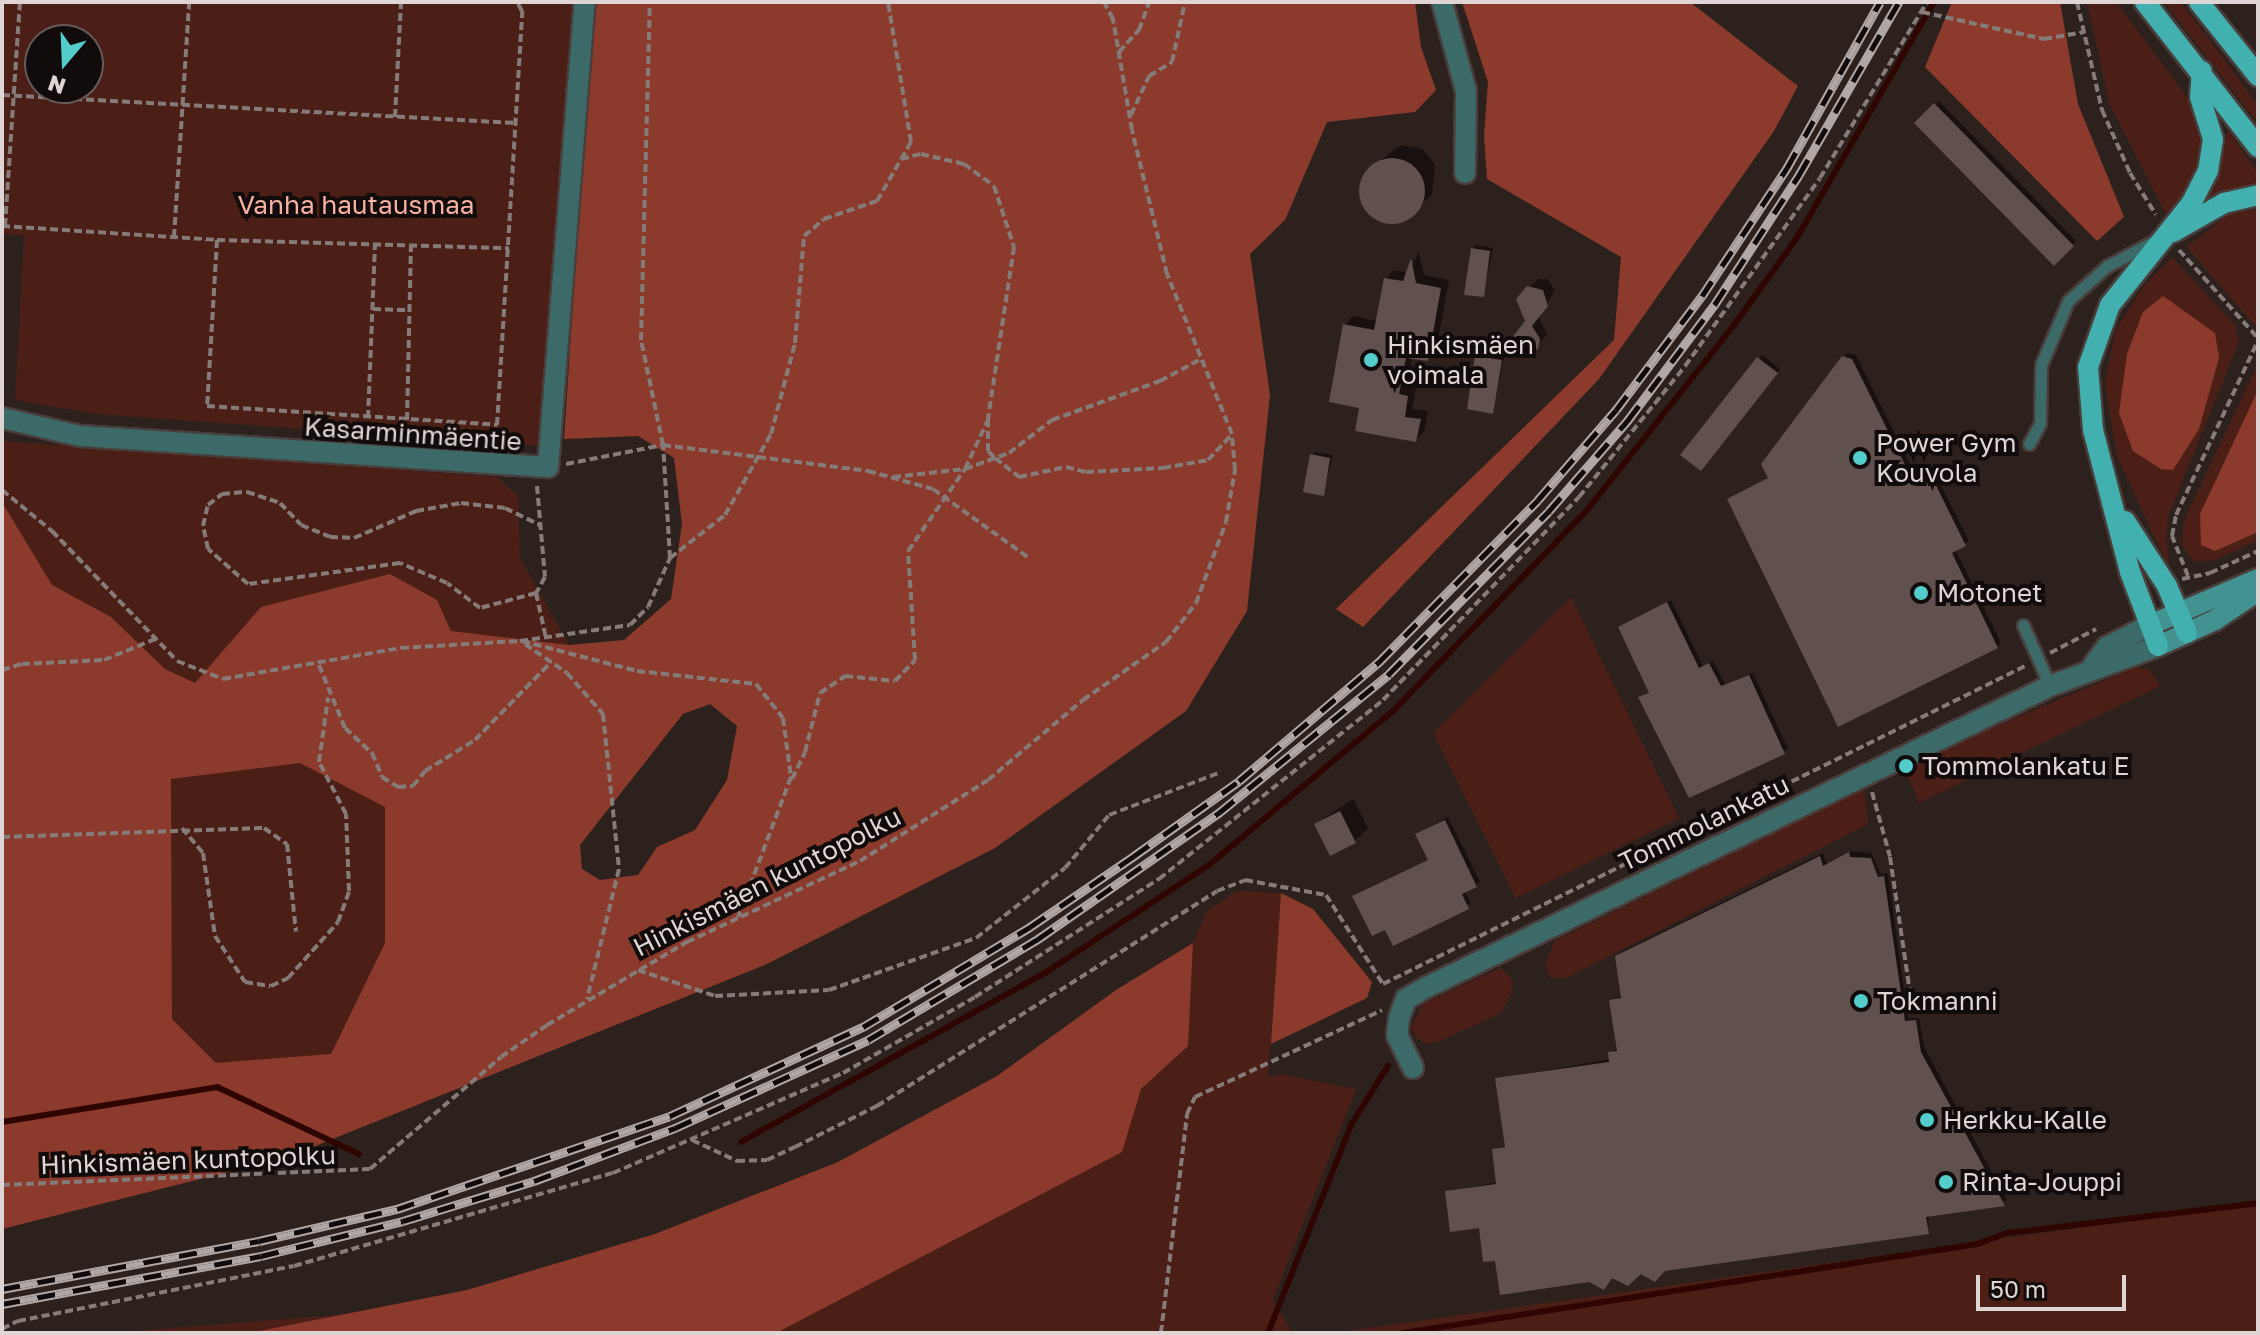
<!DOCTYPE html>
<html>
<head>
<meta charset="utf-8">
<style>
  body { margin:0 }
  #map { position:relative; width:2260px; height:1335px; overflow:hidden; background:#2d211e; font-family:"Golos Text",sans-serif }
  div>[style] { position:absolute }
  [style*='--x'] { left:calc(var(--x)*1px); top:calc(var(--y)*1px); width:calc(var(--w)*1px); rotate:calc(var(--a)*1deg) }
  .green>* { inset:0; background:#4c1f16 }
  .forest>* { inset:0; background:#8c3a2b }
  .shadow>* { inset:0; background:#0007 }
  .stream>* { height:6px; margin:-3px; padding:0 3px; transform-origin:3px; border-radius:3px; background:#2f0502 }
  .building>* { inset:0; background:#60514e }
  .round { border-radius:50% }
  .path>* { height:4px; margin-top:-2px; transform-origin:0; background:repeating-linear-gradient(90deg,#857b79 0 8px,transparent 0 12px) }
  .roads { filter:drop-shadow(2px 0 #493e3b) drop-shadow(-2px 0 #493e3b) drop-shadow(0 2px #493e3b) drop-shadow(0 -2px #493e3b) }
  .lane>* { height:11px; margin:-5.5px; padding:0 5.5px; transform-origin:5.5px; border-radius:5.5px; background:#3b6a69 }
  .street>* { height:20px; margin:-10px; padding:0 10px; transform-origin:10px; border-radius:10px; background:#3b6a69 }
  .secondary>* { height:20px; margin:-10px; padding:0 10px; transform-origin:10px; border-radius:10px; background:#419291 }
  .primary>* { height:20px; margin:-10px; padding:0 10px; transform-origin:10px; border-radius:10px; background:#42b0af }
  .rail>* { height:9px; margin-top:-4.5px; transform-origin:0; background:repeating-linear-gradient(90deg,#110c0b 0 18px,#b1a8a6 0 36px); box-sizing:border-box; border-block:2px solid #b1a8a6 }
  .dots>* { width:22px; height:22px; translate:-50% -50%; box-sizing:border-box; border:4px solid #110c0b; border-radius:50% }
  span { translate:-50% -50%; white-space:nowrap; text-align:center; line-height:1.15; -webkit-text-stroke:8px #110c0b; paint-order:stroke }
  .park-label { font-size:26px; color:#f8b0a1 }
  .poi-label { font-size:26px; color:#ded5d4 }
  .left { translate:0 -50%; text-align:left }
  .street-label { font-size:26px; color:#ded5d4 }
  .frame { position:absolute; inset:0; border:4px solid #ded5d4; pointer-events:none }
  .north { position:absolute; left:24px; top:24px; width:80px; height:80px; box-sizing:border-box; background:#110c0b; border:2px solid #635c5b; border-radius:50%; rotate:199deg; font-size:22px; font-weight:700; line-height:32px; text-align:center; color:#ded5d4 }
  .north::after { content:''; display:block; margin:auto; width:28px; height:36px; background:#52cdcc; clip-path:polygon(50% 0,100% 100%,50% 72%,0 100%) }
  .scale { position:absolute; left:1976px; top:1275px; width:150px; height:36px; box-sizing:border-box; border:4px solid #ded5d4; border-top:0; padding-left:10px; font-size:24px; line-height:28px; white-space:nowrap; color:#ded5d4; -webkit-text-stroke:6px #110c0b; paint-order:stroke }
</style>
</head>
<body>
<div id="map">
  <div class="green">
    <div style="clip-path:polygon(evenodd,2px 2px,573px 2px,540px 446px,96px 414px,15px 400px,24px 236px,2px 234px,2px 2px,40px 40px,88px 40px,88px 88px,40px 88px,40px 40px)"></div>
    <div style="clip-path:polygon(2087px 2px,2116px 2px,2198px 112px,2204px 144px,2198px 173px,2179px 205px,2166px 214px,2110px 105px)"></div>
    <div style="clip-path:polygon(2164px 2px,2180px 2px,2197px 23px,2258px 105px,2258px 123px)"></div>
    <div style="clip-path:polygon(2228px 130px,2258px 174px,2258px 184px,2227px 190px,2208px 201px)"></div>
    <div style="clip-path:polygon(2258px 209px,2258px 329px,2187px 247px,2229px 214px)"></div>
    <div style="clip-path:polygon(2172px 257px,2235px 325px,2239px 342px,2169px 514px,2166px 538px,2170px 570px,2117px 456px,2105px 384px,2115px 331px,2144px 286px)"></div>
    <div style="clip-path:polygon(2258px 364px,2258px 540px,2216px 560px,2194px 562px,2182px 545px,2184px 521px)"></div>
    <div style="clip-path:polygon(2px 441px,497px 477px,518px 496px,520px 558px,569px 645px,451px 631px,437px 600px,261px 607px,195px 684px,165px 669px,111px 617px,52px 585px,2px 502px)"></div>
    <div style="clip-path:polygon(1571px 597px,1679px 818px,1516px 898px,1433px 733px)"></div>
    <div style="clip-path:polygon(2136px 667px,2149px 669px,2160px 686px,1919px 803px,1907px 773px,1914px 761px)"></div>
    <div style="clip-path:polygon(300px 763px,385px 806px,385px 943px,331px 1055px,216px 1063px,172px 1019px,171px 779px)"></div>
    <div style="clip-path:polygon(1864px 789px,1868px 824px,1566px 978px,1551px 978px,1545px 966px,1554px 941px)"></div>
    <div style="clip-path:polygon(1237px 891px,1281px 893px,1268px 1078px,1280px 1074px,1356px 1089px,1273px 1300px,1292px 1333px,109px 1333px,502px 1302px,1125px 1140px,1141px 1089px,1188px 1046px,1193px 943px,1207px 911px)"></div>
    <div style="clip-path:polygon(1500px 968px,1511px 978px,1513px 991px,1501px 1013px,1440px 1041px,1426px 1044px,1416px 1037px,1411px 1028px,1424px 1003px)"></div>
    <div style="clip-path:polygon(2258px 1205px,2258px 1333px,1333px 1333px,2212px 1209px)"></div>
  </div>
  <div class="forest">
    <div style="clip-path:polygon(evenodd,593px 2px,1415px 2px,1421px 47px,1436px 90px,1415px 112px,1327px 122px,1285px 220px,1250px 254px,1270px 395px,1247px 611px,1186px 711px,995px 848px,767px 964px,288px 1157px,2px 1229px,2px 502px,52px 585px,111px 617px,165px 669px,195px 683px,261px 607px,390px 574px,437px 600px,451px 631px,569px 645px,624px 640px,671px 599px,682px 524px,674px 458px,638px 436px,564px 439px,593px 2px,710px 704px,737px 726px,727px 780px,695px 830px,657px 847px,638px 875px,600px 880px,582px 869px,580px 845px,683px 714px,710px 704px,593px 2px,300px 763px,385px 807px,385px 943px,331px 1054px,216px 1063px,172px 1019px,171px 779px,300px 763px)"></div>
    <div style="clip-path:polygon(1462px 2px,1690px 2px,1798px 86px,1774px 131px,1599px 379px,1363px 627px,1336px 609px,1614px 340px,1621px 257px,1487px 179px,1484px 136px,1488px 82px)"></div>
    <div style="clip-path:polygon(1952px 2px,2060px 2px,2078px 104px,2124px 217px,2097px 241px,1925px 67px)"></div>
    <div style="clip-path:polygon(2163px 296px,2215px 333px,2219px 358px,2199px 429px,2173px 470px,2161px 469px,2133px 451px,2119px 413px,2127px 354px,2143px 312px)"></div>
    <div style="clip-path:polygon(2258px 390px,2258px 532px,2215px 551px,2201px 545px,2200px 514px)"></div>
    <div style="clip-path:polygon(1281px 893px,1313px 909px,1372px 982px,1367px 998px,1271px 1044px)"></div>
    <div style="clip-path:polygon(1193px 943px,1188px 1046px,1141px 1089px,1122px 1152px,776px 1333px,249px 1333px,467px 1290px,655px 1234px,838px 1162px,997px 1076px,1116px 990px)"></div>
  </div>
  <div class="shadow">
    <div style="clip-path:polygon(1939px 101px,2076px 241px,2054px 263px,1917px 123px)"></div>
    <div style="clip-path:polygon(1401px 145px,1422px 149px,1435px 164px,1432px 195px,1402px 221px,1372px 215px,1362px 198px,1369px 169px)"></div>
    <div style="clip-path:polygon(1476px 245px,1493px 248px,1483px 295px,1473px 249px)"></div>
    <div style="clip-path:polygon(1419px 252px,1424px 275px,1449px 280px,1436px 351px,1428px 359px,1412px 357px,1407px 386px,1416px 388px,1412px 409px,1428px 411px,1424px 432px,1416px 440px,1361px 406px,1345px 325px,1353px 316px,1378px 321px,1385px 279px,1394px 270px,1408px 273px)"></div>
    <div style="clip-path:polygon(1538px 279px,1547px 279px,1555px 290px,1539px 317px,1547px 335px,1530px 353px,1513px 351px,1527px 321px,1518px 299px)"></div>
    <div style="clip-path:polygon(1481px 353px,1504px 357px,1493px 411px,1477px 357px)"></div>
    <div style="clip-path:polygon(1847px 353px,1856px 355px,1915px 475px,1932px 467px,1969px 541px,1955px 549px,2001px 643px,1997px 647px,1729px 499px,1770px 477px)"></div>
    <div style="clip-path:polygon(1762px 355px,1780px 369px,1704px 465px,1758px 359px)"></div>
    <div style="clip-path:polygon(1315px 452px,1333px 455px,1323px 494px,1312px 455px)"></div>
    <div style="clip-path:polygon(1671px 600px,1703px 666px,1713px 661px,1725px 684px,1753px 673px,1788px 749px,1690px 796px,1641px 697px,1650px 692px,1620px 627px)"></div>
    <div style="clip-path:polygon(1353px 799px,1368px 828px,1355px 841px,1316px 824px)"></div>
    <div style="clip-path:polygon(1448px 817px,1480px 882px,1465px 891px,1471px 903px,1386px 927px,1358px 893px,1430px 859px,1418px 834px)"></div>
    <div style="clip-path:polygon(1852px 851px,1871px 853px,1881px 874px,1888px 873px,1908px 1018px,1919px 1018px,1924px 1047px,2007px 1200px,1929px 1214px,1928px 1233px,1590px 1280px,1497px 1259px,1480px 1226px,1447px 1192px,1498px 1182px,1494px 1150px,1506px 1145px,1497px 1079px,1611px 1059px,1610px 1053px,1618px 1048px,1611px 1000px,1623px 996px,1617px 956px,1621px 952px,1823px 853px,1827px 864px)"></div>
  </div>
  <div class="stream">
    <div style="--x:2;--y:1122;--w:218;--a:-9.2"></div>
    <div style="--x:217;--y:1087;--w:157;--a:25.3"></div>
    <div style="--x:741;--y:1142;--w:348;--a:-29.1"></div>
    <div style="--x:1045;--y:973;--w:198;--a:-33.4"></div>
    <div style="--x:1210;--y:864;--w:240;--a:-39.9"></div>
    <div style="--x:1394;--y:710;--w:278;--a:-46"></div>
    <div style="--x:1587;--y:510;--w:236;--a:-51.5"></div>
    <div style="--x:1734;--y:325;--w:106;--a:-54.2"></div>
    <div style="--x:1796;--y:239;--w:274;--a:-59.8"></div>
    <div style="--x:1268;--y:1333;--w:224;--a:-68.2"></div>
    <div style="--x:1351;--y:1125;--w:70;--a:-57.9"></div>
    <div style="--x:1403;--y:1333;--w:581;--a:-8.81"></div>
    <div style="--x:1977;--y:1244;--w:33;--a:-20"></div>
    <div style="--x:2008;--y:1233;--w:252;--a:-6.8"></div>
  </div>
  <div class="building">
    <div style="clip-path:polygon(1934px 103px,2074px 246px,2054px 266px,1914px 123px)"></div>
    <div class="round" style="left:1359px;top:158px;width:66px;height:66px"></div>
    <div style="clip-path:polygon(1471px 248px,1490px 251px,1484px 297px,1464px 295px)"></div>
    <div style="clip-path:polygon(1411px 258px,1416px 283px,1441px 288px,1428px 361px,1406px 358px,1399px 394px,1408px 396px,1405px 417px,1421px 419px,1416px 442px,1355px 431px,1359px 408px,1329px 402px,1343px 324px,1374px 330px,1384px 278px,1403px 281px)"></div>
    <div style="clip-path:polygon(1527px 286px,1543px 290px,1548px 306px,1532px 326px,1540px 339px,1538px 349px,1524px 356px,1511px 353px,1511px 339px,1525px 321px,1516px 299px)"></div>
    <div style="clip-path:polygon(1475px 356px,1502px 360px,1493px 414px,1467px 409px)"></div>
    <div style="clip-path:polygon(1842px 356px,1852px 359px,1911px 477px,1928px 469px,1966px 546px,1952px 553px,1998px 648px,1838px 727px,1727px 499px,1768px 478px,1761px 464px)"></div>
    <div style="clip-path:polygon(1757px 357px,1778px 373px,1701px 471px,1680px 455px)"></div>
    <div style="clip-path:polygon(1310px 454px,1330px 458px,1324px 496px,1303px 492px)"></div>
    <div style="clip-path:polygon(1667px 602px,1699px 668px,1709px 663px,1721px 686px,1749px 675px,1785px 754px,1689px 798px,1638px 697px,1649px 693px,1618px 627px)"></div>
    <div style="clip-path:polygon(1340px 811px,1356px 843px,1330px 856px,1314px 824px)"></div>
    <div style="clip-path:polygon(1445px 820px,1477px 887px,1462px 894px,1469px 909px,1393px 946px,1385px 930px,1372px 936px,1352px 896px,1428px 860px,1415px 834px)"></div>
    <div style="clip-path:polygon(1849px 852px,1850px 857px,1871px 858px,1878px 877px,1884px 876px,1905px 1021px,1916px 1020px,1921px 1052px,2005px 1206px,1926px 1217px,1929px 1234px,1665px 1271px,1655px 1282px,1641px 1274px,1628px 1286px,1612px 1278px,1604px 1290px,1589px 1282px,1500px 1295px,1495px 1261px,1483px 1262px,1479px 1228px,1450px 1232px,1445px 1191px,1496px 1184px,1492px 1149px,1505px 1147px,1495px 1078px,1609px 1062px,1608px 1052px,1617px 1051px,1609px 1000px,1621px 998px,1615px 956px,1820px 856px,1823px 866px)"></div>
  </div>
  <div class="path">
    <div style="--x:2077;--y:2;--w:111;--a:77"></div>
    <div style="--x:2102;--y:110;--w:69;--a:66"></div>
    <div style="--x:2130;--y:173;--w:49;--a:58.2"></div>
    <div style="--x:1922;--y:12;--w:125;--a:12.5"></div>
    <div style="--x:2044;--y:39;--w:41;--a:-9.9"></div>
    <div style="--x:1119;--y:52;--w:30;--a:-48"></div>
    <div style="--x:1139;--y:30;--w:30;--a:-70"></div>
    <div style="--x:2;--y:95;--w:515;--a:3.12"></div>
    <div style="--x:1131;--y:115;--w:43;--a:-65.2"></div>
    <div style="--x:1149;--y:76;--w:27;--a:-31"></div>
    <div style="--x:1172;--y:62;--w:61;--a:-77.8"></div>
    <div style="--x:395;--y:117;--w:115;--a:-87"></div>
    <div style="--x:901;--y:159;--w:21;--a:-14"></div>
    <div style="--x:921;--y:154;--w:44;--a:13.1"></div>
    <div style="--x:964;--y:164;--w:37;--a:36"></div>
    <div style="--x:994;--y:186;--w:64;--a:71.8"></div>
    <div style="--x:1014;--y:247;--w:174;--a:98.6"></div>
    <div style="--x:988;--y:419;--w:32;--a:90"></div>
    <div style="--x:988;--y:451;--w:10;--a:45"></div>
    <div style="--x:995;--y:458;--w:31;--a:38"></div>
    <div style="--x:1019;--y:477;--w:48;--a:-12"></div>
    <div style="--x:1066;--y:467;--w:21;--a:14"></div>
    <div style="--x:1086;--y:472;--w:77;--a:-3"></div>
    <div style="--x:1163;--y:468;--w:46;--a:-10.1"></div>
    <div style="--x:1208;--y:460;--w:33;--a:-47"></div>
    <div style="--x:2;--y:226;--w:215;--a:3.7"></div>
    <div style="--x:217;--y:240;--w:292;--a:1.6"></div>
    <div style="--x:5;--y:226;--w:225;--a:-86.2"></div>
    <div style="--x:174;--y:237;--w:235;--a:-86.3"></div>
    <div style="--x:217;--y:240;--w:166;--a:93.4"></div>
    <div style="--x:207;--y:406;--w:291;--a:3.7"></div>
    <div style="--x:497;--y:425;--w:415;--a:-86.5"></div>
    <div style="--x:522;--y:11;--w:10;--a:-119"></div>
    <div style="--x:2179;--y:250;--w:118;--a:48.1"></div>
    <div style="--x:373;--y:309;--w:37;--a:2"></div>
    <div style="--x:368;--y:418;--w:173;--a:-87.7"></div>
    <div style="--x:407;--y:420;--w:174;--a:-88.7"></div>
    <div style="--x:566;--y:464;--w:99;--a:-11.1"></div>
    <div style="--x:663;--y:445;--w:207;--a:7.2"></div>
    <div style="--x:868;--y:471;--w:67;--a:15.5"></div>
    <div style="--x:933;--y:489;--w:118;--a:35.7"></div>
    <div style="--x:893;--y:477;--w:72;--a:-6.3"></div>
    <div style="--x:965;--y:469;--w:47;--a:-20"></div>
    <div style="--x:1009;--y:453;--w:54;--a:-37.5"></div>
    <div style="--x:1052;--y:420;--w:115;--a:-19.9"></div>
    <div style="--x:1160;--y:381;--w:44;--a:-28.3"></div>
    <div style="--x:537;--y:486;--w:91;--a:85"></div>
    <div style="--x:545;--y:577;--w:18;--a:119"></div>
    <div style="--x:536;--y:593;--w:58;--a:165"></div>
    <div style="--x:480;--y:608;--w:41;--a:-142.9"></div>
    <div style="--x:447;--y:583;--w:51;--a:-156.9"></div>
    <div style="--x:400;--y:563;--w:153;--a:172.1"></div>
    <div style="--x:248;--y:584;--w:53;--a:-138.8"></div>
    <div style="--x:208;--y:549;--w:24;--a:-102"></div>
    <div style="--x:203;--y:526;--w:22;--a:-77"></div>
    <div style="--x:208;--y:505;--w:18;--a:-38"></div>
    <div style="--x:222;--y:494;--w:25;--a:-5"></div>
    <div style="--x:247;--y:492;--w:35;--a:18"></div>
    <div style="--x:280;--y:503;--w:30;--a:46"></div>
    <div style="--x:301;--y:525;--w:31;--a:22"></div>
    <div style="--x:330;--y:537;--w:24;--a:2"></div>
    <div style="--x:354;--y:538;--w:68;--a:-23.5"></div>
    <div style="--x:416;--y:511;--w:46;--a:-10.1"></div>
    <div style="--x:461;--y:503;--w:44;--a:6.5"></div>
    <div style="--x:505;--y:508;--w:39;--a:26"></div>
    <div style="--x:2;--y:490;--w:65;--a:39.4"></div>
    <div style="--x:52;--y:531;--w:180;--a:46.1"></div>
    <div style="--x:177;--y:661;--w:49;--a:21.4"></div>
    <div style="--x:223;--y:679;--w:181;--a:-9.9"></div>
    <div style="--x:401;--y:648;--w:119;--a:-3.4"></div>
    <div style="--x:520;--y:641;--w:111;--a:-8.3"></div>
    <div style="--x:630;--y:625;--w:25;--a:-45"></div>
    <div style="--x:648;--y:607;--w:54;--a:-65.8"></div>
    <div style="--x:670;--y:558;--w:113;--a:-93.5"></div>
    <div style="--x:663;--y:445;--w:107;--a:-101.8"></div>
    <div style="--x:641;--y:340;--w:338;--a:-88.5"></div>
    <div style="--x:670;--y:558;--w:70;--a:-38"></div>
    <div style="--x:725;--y:515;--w:93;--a:-60.4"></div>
    <div style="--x:771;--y:434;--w:94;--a:-75.2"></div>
    <div style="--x:795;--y:343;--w:107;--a:-85.2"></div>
    <div style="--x:804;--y:236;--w:26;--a:-40"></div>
    <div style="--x:824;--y:219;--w:56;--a:-18.8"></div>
    <div style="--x:877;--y:201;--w:68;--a:-60"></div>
    <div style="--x:911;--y:142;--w:142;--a:-99.3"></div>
    <div style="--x:2188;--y:576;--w:43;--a:-111.8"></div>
    <div style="--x:2172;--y:536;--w:21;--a:-79"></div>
    <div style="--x:2176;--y:515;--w:192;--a:-64.8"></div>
    <div style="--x:2182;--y:579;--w:29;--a:-12"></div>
    <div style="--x:2210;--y:573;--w:53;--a:-24.6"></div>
    <div style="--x:536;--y:593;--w:46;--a:77.5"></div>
    <div style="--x:522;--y:641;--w:119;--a:14.6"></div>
    <div style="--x:637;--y:671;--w:120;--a:6.2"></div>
    <div style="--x:756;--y:684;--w:43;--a:51.5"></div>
    <div style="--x:783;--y:718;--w:60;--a:82.3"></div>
    <div style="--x:791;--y:777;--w:150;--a:110.7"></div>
    <div style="--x:525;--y:644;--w:51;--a:34.6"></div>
    <div style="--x:567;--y:673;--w:55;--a:48.7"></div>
    <div style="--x:603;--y:714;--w:156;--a:84.1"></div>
    <div style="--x:619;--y:869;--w:134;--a:103.8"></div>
    <div style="--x:2050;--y:653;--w:52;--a:-27.6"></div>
    <div style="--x:319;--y:665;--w:68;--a:67.6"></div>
    <div style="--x:345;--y:728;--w:37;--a:43"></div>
    <div style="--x:372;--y:753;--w:26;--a:67"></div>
    <div style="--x:382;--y:777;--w:19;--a:32"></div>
    <div style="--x:398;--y:787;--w:15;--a:-4"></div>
    <div style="--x:413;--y:786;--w:19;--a:-51"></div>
    <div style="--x:425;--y:771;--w:59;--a:-31.8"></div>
    <div style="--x:475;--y:740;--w:109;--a:-45.7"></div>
    <div style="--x:2;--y:670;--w:21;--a:-17"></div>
    <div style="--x:22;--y:664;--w:82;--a:-2.8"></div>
    <div style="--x:104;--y:660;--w:55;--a:-22.4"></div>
    <div style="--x:792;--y:779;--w:30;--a:-64"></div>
    <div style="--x:805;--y:752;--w:61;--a:-75.7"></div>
    <div style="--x:820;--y:693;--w:30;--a:-34"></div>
    <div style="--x:845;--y:676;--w:50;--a:5.7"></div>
    <div style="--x:895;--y:681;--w:29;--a:-46"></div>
    <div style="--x:915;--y:660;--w:109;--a:-93.7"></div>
    <div style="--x:908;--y:551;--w:100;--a:-55.2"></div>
    <div style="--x:965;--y:469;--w:52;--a:-64.9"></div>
    <div style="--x:1872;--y:792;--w:67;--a:74.5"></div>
    <div style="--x:1890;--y:857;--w:158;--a:81.6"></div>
    <div style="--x:182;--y:828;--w:33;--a:50"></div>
    <div style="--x:203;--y:853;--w:84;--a:81.8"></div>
    <div style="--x:215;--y:936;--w:55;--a:56.9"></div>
    <div style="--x:245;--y:982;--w:26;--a:9"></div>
    <div style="--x:271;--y:986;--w:19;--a:-25"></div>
    <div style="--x:288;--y:978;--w:75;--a:-48.2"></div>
    <div style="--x:338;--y:922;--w:33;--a:-70"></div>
    <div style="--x:349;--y:891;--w:77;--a:-92.2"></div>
    <div style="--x:346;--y:814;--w:59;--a:-117.4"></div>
    <div style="--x:319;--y:762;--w:65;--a:-82"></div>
    <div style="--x:2;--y:837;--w:262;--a:-2"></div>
    <div style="--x:264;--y:828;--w:28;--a:35"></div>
    <div style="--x:287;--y:844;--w:88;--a:84.2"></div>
    <div style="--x:638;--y:970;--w:81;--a:18.7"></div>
    <div style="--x:715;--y:996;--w:114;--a:-3"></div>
    <div style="--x:829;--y:990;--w:156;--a:-19.5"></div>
    <div style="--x:976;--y:938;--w:113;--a:-38.2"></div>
    <div style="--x:1065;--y:868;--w:69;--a:-50.3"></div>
    <div style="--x:1109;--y:815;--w:120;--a:-21"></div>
    <div style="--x:692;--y:1140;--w:50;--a:25"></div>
    <div style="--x:737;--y:1161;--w:30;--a:-2"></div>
    <div style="--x:767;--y:1160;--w:31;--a:-25"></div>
    <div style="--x:795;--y:1147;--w:92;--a:-26.6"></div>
    <div style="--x:877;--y:1106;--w:402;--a:-32.3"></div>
    <div style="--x:1217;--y:891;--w:30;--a:-21"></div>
    <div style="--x:1245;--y:880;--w:82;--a:10.5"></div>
    <div style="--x:1326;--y:895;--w:106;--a:57.4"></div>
    <div style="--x:1383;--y:984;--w:716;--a:-26.35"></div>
    <div style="--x:2;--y:1185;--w:368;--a:-2.5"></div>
    <div style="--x:370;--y:1169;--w:172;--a:-40.5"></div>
    <div style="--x:501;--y:1057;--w:56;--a:-34.8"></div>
    <div style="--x:547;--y:1025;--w:163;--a:-30.7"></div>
    <div style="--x:687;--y:942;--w:191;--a:-25.1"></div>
    <div style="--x:860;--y:861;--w:151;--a:-32.3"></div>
    <div style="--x:988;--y:780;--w:124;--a:-40.1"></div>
    <div style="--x:1083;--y:700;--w:101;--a:-34.9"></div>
    <div style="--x:1166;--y:642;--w:49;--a:-52.4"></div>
    <div style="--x:1196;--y:603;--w:86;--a:-69.7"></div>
    <div style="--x:1226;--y:522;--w:53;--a:-80.2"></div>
    <div style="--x:1235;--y:470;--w:36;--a:-95"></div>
    <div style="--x:1232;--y:434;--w:173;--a:-112.1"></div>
    <div style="--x:1167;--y:274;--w:148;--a:-103.7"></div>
    <div style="--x:1132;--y:130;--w:113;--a:-99.7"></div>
    <div style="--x:1113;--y:19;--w:19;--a:-118"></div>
    <div style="--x:2;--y:1329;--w:18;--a:-27"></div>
    <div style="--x:18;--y:1321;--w:281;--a:-11.3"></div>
    <div style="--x:294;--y:1266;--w:332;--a:-16.3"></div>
    <div style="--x:613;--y:1173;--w:251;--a:-23.5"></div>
    <div style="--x:843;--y:1073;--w:152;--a:-29.9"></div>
    <div style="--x:975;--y:997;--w:219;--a:-32.7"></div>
    <div style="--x:1159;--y:879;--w:287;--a:-38.6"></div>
    <div style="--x:1383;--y:700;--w:282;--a:-46"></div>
    <div style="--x:1579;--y:497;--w:169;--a:-51"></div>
    <div style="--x:1685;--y:366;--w:231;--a:-54.3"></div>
    <div style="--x:1820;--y:178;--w:206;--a:-58.7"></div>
    <div style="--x:1161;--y:1333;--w:221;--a:-83.2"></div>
    <div style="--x:1187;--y:1114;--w:19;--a:-65"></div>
    <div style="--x:1195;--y:1097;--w:206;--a:-24.9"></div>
  </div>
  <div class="roads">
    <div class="lane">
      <div style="--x:2029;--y:444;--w:24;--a:-62"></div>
      <div style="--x:2040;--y:423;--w:58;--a:-89"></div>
      <div style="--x:2041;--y:365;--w:69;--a:-67.1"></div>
      <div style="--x:2068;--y:301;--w:52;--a:-41.9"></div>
      <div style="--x:2107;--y:266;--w:58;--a:-27.9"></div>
      <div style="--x:2023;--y:625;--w:67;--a:66.1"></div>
    </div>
    <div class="street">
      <div style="--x:1442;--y:2;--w:92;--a:74.9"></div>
      <div style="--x:1466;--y:91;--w:82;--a:90.7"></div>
      <div style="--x:2;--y:418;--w:80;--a:13"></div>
      <div style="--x:80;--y:436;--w:469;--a:3.8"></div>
      <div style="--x:548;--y:467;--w:466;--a:-85.5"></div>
      <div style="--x:2093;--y:666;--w:24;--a:-54"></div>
      <div style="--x:2107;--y:647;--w:48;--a:-27.1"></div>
      <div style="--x:1413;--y:1068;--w:37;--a:-116"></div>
      <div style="--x:1397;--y:1035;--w:17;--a:-83"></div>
      <div style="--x:1399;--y:1018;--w:20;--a:-70"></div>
      <div style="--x:1406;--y:999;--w:24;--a:-30"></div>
      <div style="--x:1427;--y:987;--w:692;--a:-25.79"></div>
      <div style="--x:2050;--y:686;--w:115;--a:-20.3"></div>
    </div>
    <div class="secondary">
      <div style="--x:2150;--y:625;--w:117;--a:-23.1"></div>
      <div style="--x:2158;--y:646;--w:63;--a:-24.5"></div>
      <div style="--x:2215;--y:620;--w:52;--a:-34"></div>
    </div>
    <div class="primary">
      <div style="--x:2145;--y:2;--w:184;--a:52.1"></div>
      <div style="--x:2199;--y:2;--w:95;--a:51.4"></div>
      <div style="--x:2173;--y:232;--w:59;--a:-29.6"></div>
      <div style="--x:2224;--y:203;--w:35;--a:-13"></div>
      <div style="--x:2125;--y:521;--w:77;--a:57.1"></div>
      <div style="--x:2167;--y:586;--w:51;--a:66.9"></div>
      <div style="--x:2158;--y:646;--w:79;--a:-110.7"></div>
      <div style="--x:2130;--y:572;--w:147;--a:-104.6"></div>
      <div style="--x:2093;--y:430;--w:63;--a:-94.5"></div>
      <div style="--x:2088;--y:367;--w:66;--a:-70.5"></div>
      <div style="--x:2110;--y:305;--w:129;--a:-51.3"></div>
      <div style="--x:2191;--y:204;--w:37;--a:-63"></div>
      <div style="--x:2208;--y:171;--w:32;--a:-81"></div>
      <div style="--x:2213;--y:139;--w:44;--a:-107.2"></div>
      <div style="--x:2200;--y:97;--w:26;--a:-86"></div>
    </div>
  </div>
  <div class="rail">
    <div style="--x:2;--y:1289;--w:261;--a:-10.6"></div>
    <div style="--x:259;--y:1241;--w:142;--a:-13.1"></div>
    <div style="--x:397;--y:1209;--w:288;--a:-18.8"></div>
    <div style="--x:670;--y:1116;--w:213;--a:-24.8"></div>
    <div style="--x:863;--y:1027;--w:195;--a:-30.9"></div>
    <div style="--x:1030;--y:927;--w:126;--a:-34.3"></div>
    <div style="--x:1134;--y:856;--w:129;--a:-35.5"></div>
    <div style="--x:1239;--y:781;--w:184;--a:-40.4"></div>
    <div style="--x:1379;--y:662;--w:227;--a:-45.5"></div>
    <div style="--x:1538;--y:500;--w:119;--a:-49.1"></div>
    <div style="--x:1616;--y:410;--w:143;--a:-53"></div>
    <div style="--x:1702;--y:296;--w:154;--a:-56.4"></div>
    <div style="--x:1787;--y:168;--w:190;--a:-60.7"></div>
    <div style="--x:2;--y:1304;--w:263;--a:-10.5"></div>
    <div style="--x:261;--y:1256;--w:146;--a:-13.8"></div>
    <div style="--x:403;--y:1221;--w:137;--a:-17"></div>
    <div style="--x:534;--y:1181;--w:151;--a:-20.6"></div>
    <div style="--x:675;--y:1128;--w:212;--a:-24.5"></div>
    <div style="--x:868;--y:1040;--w:198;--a:-30.7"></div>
    <div style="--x:1038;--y:939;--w:222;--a:-34.9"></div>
    <div style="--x:1220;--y:812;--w:218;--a:-39.2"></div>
    <div style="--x:1389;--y:674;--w:228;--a:-45.5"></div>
    <div style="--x:1549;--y:511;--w:121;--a:-49"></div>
    <div style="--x:1628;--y:420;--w:145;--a:-53.1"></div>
    <div style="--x:1715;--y:304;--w:154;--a:-56.9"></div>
    <div style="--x:1799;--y:175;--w:200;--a:-60"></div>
  </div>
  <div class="dots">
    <div style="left:1371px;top:360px;background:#52cdcc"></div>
    <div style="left:1860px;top:458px;background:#52cdcc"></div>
    <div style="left:1921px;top:593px;background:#52cdcc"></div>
    <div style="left:1906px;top:766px;background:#52cdcc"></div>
    <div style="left:1861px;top:1001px;background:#52cdcc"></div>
    <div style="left:1927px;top:1120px;background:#52cdcc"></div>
    <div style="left:1946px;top:1182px;background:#52cdcc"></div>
  </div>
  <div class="park-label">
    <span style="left:356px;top:205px">Vanha hautausmaa</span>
  </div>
  <div class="poi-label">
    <span class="left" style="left:1387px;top:360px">Hinkismäen<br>voimala</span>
    <span class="left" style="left:1876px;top:458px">Power Gym<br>Kouvola</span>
    <span class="left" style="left:1937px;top:593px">Motonet</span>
    <span class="left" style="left:1922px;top:766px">Tommolankatu E</span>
    <span class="left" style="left:1877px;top:1001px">Tokmanni</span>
    <span class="left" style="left:1943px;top:1120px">Herkku-Kalle</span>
    <span class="left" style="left:1962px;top:1182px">Rinta-Jouppi</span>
  </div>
  <div class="street-label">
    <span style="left:413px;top:434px;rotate:4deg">Kasarminmäentie</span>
    <span style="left:1704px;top:823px;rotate:-26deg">Tommolankatu</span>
    <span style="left:767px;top:882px;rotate:-27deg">Hinkismäen kuntopolku</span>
    <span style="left:188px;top:1160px;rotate:-2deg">Hinkismäen kuntopolku</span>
  </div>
  <div class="frame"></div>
  <div class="north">N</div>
  <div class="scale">50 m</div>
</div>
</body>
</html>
